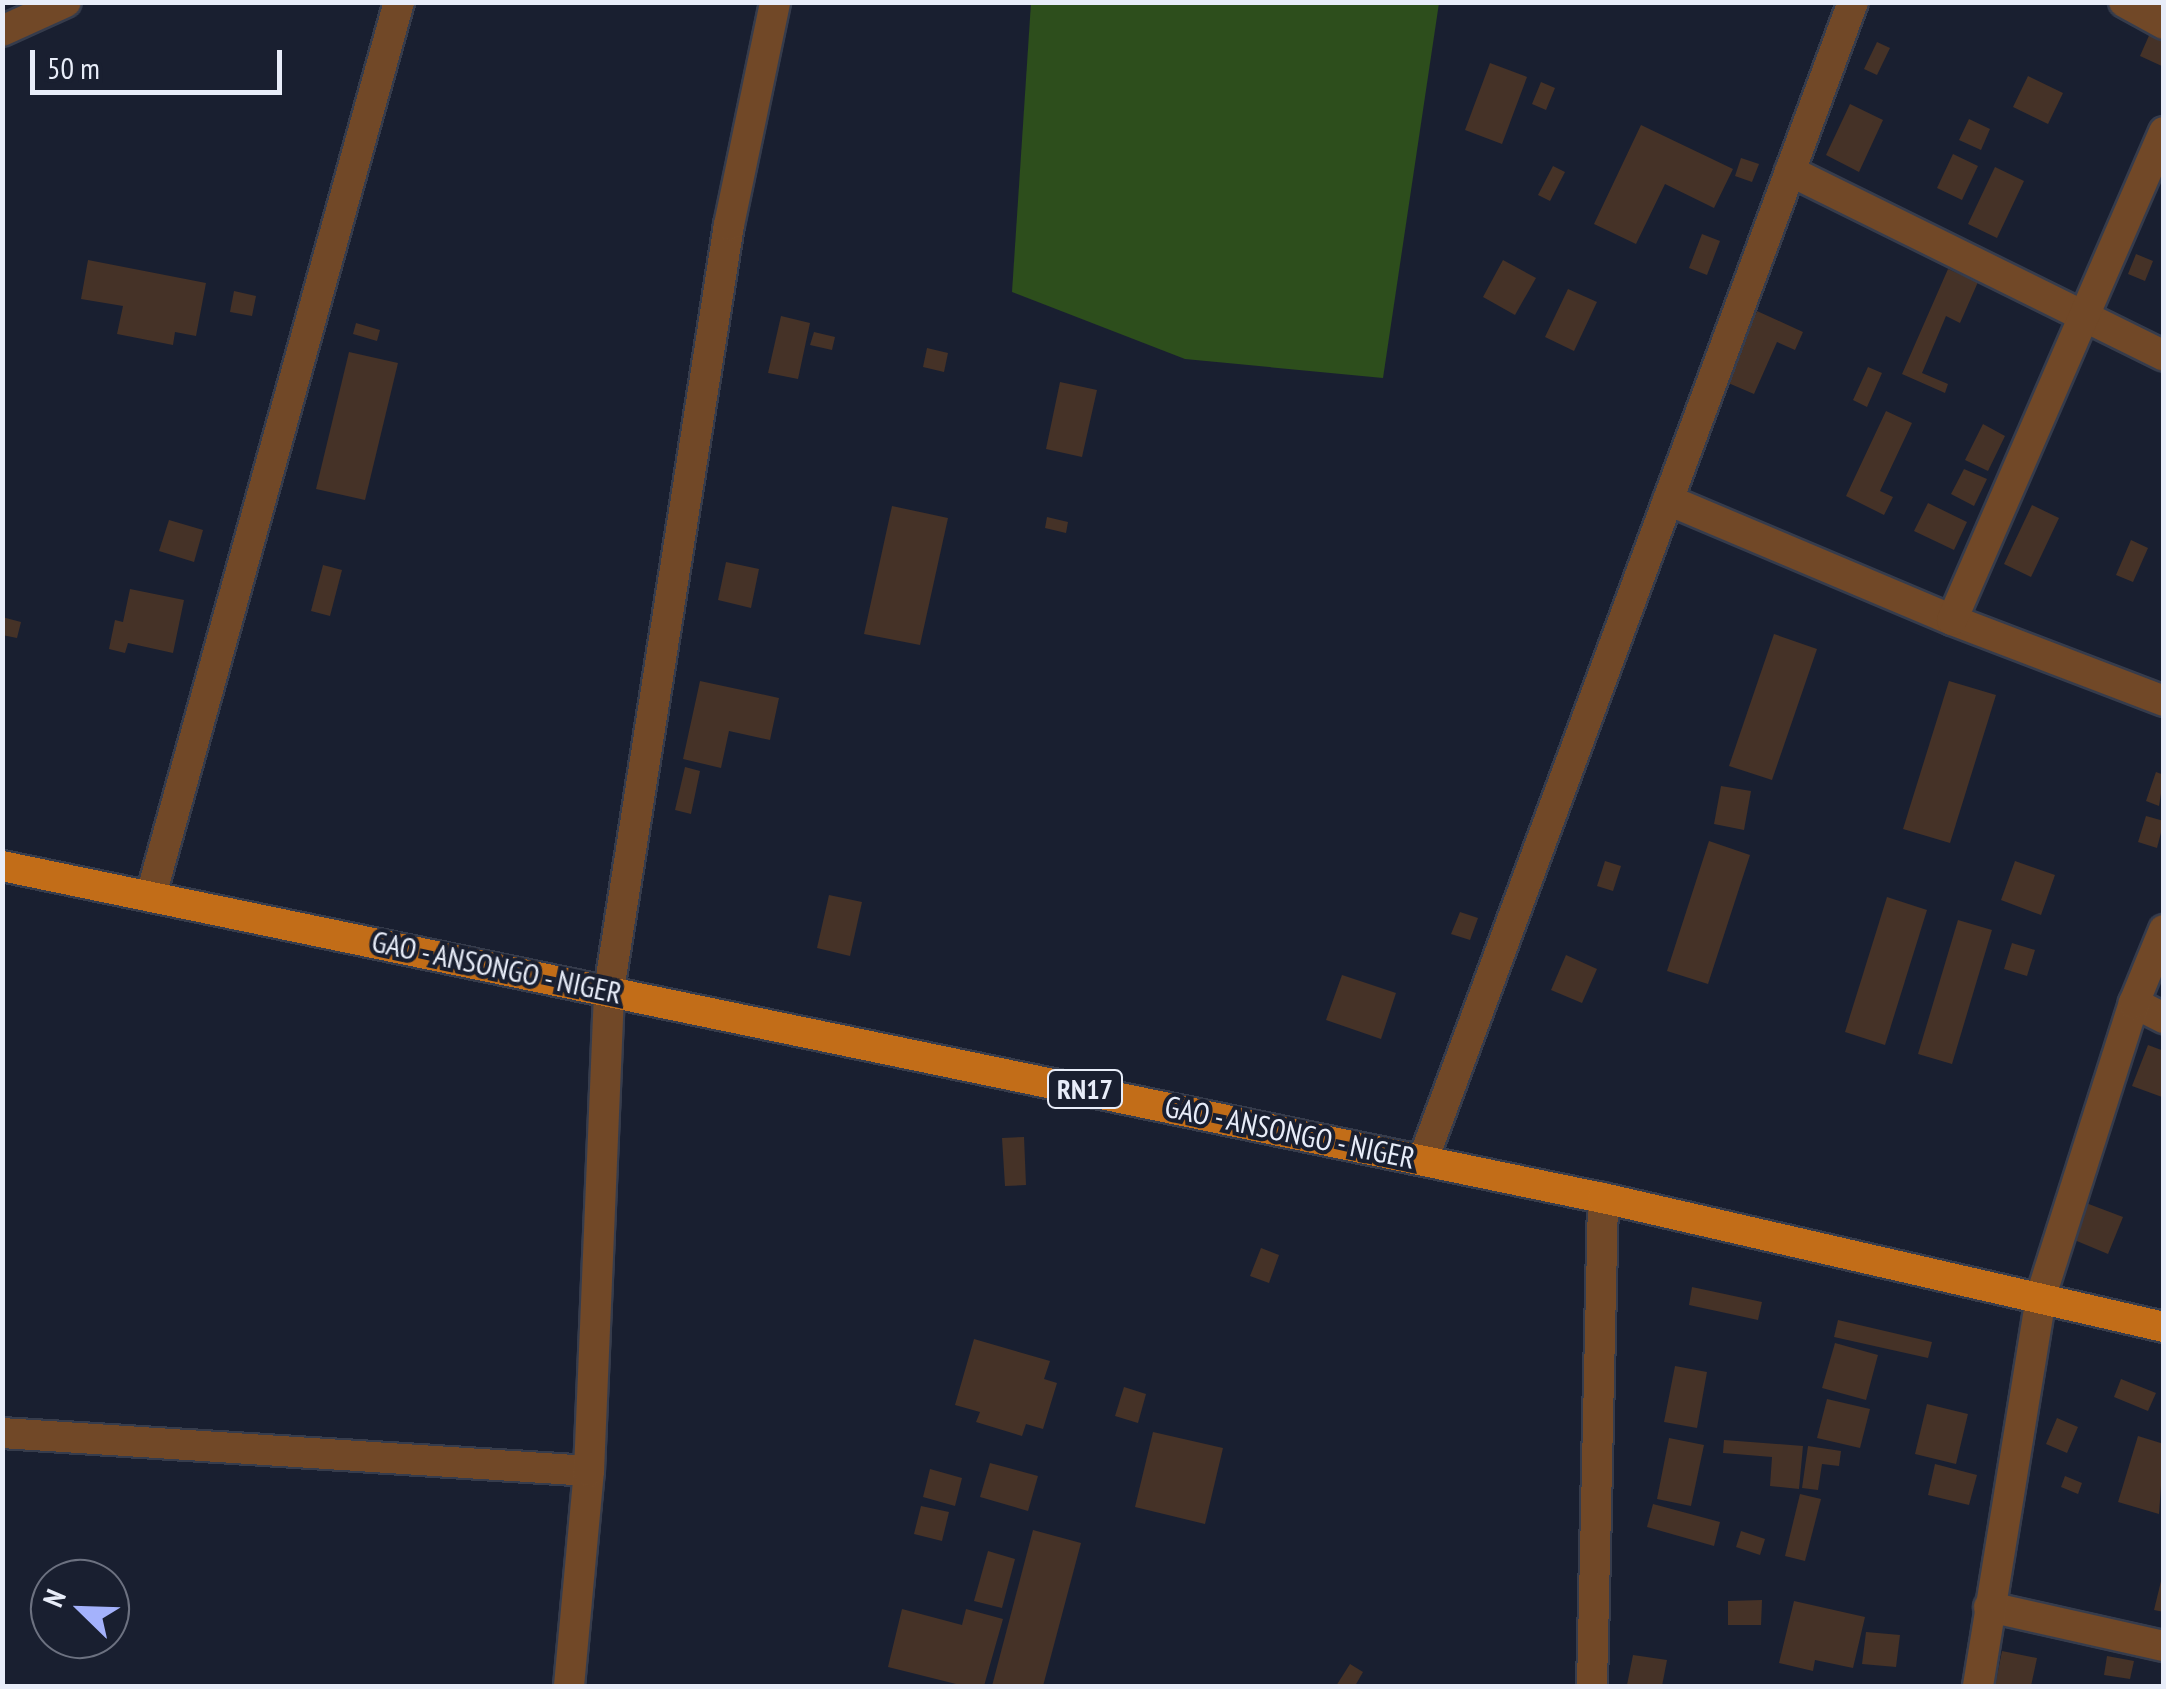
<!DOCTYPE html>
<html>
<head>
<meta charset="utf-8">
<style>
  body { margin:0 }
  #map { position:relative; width:2166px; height:1689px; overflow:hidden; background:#191f30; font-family:"PT Sans Narrow",sans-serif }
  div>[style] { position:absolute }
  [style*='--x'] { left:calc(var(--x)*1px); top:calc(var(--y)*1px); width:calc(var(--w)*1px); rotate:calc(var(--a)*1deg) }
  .green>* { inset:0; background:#2d4e1c }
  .building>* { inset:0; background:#453227 }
  .roads { filter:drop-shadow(2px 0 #363c4c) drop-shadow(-2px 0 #363c4c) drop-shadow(0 2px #363c4c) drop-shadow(0 -2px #363c4c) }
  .minor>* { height:30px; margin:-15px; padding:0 15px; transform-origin:15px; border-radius:15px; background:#714827 }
  .primary>* { height:30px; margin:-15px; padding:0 15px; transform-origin:15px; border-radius:15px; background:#c26d18 }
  span { translate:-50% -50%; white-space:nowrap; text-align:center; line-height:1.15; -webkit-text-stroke:8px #191f30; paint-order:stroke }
  .shield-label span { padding:2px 8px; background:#191f30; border:2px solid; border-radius:8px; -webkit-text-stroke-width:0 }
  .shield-label { font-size:28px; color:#e8edf9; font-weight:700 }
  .street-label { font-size:30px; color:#e8edf9 }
  .frame { position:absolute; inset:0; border:5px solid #e8edf9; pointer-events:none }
  .north { position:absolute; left:30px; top:1559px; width:100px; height:100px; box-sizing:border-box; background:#191f30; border:2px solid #6c7180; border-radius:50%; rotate:293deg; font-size:28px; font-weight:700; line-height:40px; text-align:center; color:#e8edf9 }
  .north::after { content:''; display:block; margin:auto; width:35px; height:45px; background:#a4b2fc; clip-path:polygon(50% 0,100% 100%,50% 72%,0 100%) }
  .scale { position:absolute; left:30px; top:50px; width:252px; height:45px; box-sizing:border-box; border:5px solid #e8edf9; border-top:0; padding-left:12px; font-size:30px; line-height:35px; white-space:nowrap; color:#e8edf9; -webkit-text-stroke:8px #191f30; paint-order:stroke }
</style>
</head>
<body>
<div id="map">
  <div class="green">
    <div style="clip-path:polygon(1031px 3px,1439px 3px,1383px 378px,1185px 359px,1012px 292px)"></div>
  </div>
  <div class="building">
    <div style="clip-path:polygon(2151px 31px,2164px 37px,2164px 67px,2140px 56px)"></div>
    <div style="clip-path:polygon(1877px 42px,1890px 48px,1877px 75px,1864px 69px)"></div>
    <div style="clip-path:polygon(1490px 63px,1527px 77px,1502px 144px,1465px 130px)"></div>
    <div style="clip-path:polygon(2028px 76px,2063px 93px,2048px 124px,2013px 107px)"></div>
    <div style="clip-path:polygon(1541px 82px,1555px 88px,1546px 110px,1532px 104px)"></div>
    <div style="clip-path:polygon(1850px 104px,1883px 120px,1859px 172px,1826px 155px)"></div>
    <div style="clip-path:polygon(1969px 119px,1990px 129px,1981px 150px,1959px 140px)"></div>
    <div style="clip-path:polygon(1641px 125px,1733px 169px,1714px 208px,1665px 184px,1636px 244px,1594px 224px)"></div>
    <div style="clip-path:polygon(1953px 154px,1978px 166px,1962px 200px,1937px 188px)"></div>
    <div style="clip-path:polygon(1741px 158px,1759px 164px,1752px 182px,1735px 176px)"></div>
    <div style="clip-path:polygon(1553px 166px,1565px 172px,1550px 201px,1538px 195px)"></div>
    <div style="clip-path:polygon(1995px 167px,2024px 181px,1997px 238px,1968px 224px)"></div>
    <div style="clip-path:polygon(1702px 234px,1720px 241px,1707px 275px,1689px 268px)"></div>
    <div style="clip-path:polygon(2136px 254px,2153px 261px,2145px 281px,2128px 274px)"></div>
    <div style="clip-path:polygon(88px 260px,206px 283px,196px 336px,175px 332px,173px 345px,117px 334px,123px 306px,81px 299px)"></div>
    <div style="clip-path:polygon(1503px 260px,1536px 278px,1515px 315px,1483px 297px)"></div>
    <div style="clip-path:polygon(1948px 269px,1978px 282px,1960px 323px,1946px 316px,1922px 373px,1948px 384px,1945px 393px,1902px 374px)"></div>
    <div style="clip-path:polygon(1568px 289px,1597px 302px,1574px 351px,1545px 337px)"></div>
    <div style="clip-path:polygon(234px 291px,256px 296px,252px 316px,230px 312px)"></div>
    <div style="clip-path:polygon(1757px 311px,1803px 332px,1795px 350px,1777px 342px,1754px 394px,1726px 382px)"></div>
    <div style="clip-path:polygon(781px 316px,810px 323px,798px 379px,768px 373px)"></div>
    <div style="clip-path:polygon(356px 323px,380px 330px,377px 341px,353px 334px)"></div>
    <div style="clip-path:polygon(814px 332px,835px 337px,832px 350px,810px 345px)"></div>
    <div style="clip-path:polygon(927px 348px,948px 353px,944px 372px,923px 367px)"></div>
    <div style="clip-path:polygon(349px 352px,398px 363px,365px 500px,316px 489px)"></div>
    <div style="clip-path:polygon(1868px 367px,1882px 373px,1867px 407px,1853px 400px)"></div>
    <div style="clip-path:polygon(1060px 382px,1097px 390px,1082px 457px,1046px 449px)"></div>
    <div style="clip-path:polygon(1886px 411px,1912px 423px,1880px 491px,1893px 497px,1884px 515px,1846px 496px)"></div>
    <div style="clip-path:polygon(1983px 424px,2005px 436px,1988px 471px,1965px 460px)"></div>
    <div style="clip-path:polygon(1964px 469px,1987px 479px,1974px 506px,1951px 494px)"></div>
    <div style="clip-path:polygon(1928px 503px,1967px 522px,1954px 550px,1914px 531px)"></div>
    <div style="clip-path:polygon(2032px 505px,2059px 518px,2031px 577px,2004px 564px)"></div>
    <div style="clip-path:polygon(892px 506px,948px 518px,920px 645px,864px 634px)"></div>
    <div style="clip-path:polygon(1047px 517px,1068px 522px,1066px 533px,1045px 528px)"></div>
    <div style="clip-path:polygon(169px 520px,203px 530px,194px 562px,159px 551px)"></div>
    <div style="clip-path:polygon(2131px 540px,2148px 548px,2133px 582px,2116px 575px)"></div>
    <div style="clip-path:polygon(726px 562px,759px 569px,751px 608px,718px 600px)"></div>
    <div style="clip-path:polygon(323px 565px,342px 570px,330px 616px,311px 611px)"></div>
    <div style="clip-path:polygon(130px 589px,184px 600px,173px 653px,128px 643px,125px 653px,109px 649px,115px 620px,123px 622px)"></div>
    <div style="clip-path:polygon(2px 617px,21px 622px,17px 638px,2px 635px)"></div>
    <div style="clip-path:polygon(1774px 634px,1817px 649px,1772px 780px,1729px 766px)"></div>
    <div style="clip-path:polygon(700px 681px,779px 698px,770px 740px,729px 731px,721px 768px,683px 759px)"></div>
    <div style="clip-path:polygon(1949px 681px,1996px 695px,1950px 843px,1903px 829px)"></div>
    <div style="clip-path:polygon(685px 767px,700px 771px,691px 814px,675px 810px)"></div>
    <div style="clip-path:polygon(2156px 772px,2164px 775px,2159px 806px,2146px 801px)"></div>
    <div style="clip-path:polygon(1721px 786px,1751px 791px,1744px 830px,1714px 824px)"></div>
    <div style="clip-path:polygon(2146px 816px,2164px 821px,2157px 848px,2138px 842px)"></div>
    <div style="clip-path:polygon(1709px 841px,1750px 855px,1708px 984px,1667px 971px)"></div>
    <div style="clip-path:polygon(1605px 861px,1621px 866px,1613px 891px,1597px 886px)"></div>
    <div style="clip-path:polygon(2015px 861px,2055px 875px,2041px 915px,2001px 900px)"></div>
    <div style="clip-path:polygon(829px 895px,862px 902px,850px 956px,817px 948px)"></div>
    <div style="clip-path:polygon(1887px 897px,1927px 910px,1885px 1045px,1845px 1032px)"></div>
    <div style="clip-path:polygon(1460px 912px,1478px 918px,1470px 940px,1451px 934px)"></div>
    <div style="clip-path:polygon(1958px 920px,1992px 930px,1952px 1064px,1918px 1054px)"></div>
    <div style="clip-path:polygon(2012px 943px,2035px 950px,2027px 976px,2004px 969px)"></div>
    <div style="clip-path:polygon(1566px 955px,1597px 969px,1582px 1003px,1551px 990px)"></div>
    <div style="clip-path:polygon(1342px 975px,1396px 993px,1381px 1039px,1326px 1020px)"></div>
    <div style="clip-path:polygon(2148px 1045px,2164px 1051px,2162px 1097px,2132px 1086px)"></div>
    <div style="clip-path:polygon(1024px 1137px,1026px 1185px,1005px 1186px,1002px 1138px)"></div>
    <div style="clip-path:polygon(2086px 1203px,2123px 1217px,2108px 1254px,2072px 1239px)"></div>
    <div style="clip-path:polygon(1261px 1248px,1279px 1255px,1269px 1283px,1250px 1276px)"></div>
    <div style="clip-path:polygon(1692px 1287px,1762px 1302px,1758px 1320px,1689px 1305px)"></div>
    <div style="clip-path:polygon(1838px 1320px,1932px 1342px,1928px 1358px,1834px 1337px)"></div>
    <div style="clip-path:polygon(974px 1339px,1050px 1361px,1044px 1379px,1057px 1383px,1043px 1429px,1026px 1424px,1022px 1436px,976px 1422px,980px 1412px,955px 1405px)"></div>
    <div style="clip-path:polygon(1835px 1343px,1878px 1355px,1866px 1400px,1822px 1388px)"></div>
    <div style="clip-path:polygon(1675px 1366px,1707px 1372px,1697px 1428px,1664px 1422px)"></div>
    <div style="clip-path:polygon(2121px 1379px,2156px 1393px,2148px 1411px,2114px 1397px)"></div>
    <div style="clip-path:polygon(1124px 1387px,1146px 1394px,1138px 1423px,1115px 1416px)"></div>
    <div style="clip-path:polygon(1827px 1399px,1870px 1409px,1860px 1448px,1817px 1438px)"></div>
    <div style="clip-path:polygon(1927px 1404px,1968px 1414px,1956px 1464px,1915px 1454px)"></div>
    <div style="clip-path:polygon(2057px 1418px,2078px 1427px,2067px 1453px,2046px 1444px)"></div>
    <div style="clip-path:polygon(1153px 1432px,1223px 1448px,1205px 1524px,1135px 1507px)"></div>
    <div style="clip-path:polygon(2138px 1436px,2164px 1444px,2159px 1514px,2118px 1502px)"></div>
    <div style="clip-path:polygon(1669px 1438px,1704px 1445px,1691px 1506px,1657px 1499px)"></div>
    <div style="clip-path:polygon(1724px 1440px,1803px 1446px,1799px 1489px,1770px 1486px,1772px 1457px,1723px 1453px)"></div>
    <div style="clip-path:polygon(1808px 1446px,1841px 1451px,1839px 1466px,1822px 1464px,1818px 1490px,1802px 1488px)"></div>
    <div style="clip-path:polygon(990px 1463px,1038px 1476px,1028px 1511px,980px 1497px)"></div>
    <div style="clip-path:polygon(1935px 1464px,1977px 1475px,1969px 1505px,1928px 1495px)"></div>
    <div style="clip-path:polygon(930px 1469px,962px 1478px,955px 1506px,923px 1497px)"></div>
    <div style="clip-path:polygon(2065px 1476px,2082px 1483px,2078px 1494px,2061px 1487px)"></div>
    <div style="clip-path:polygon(1800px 1494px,1821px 1499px,1805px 1561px,1785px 1556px)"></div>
    <div style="clip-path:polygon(1653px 1504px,1720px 1522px,1714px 1546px,1647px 1527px)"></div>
    <div style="clip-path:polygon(921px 1506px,949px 1512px,942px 1541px,914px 1534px)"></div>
    <div style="clip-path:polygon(1033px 1530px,1081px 1543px,1043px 1686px,992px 1686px)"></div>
    <div style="clip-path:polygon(1741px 1531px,1765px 1539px,1760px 1555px,1736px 1547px)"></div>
    <div style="clip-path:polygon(988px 1551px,1015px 1559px,1002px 1608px,974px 1601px)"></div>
    <div style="clip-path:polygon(2162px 1577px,2164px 1577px,2164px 1612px,2154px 1610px)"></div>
    <div style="clip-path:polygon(1762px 1600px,1761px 1625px,1728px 1625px,1728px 1601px)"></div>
    <div style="clip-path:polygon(1794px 1601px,1865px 1617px,1853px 1668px,1815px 1660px,1813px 1671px,1779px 1663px)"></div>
    <div style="clip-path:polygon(902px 1609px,962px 1625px,966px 1609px,1003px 1619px,984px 1686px,964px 1686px,888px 1667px)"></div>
    <div style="clip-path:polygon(1866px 1632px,1900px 1635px,1896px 1667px,1862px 1664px)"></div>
    <div style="clip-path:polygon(2002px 1651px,2037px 1658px,2031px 1686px,1995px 1686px)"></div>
    <div style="clip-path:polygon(1633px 1655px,1667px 1660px,1662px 1686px,1627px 1685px)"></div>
    <div style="clip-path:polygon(2107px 1656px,2134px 1661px,2130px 1679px,2104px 1675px)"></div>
    <div style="clip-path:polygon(1350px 1664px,1363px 1672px,1355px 1686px,1336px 1686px)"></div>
  </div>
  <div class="roads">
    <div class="minor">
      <div style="--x:2124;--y:2;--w:46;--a:28.8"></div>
      <div style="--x:2;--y:31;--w:70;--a:-24.4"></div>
      <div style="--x:1790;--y:171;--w:417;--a:26.3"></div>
      <div style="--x:1668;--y:500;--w:308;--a:22.9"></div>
      <div style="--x:1952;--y:620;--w:227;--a:20.9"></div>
      <div style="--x:1952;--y:620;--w:532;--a:-66.52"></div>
      <div style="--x:151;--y:895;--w:927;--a:-74.48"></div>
      <div style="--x:2134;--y:1003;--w:34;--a:27"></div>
      <div style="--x:1423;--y:1160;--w:1235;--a:-69.63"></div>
      <div style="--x:2;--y:1433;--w:588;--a:3.7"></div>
      <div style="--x:1989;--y:1607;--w:179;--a:12.6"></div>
      <div style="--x:569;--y:1686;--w:216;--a:-84.7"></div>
      <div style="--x:589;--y:1471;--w:481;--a:-87.6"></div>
      <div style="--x:609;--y:990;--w:774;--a:-81.09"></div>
      <div style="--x:729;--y:225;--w:228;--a:-78.3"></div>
      <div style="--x:1592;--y:1686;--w:488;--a:-88.7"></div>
      <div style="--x:1978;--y:1686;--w:395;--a:-80.8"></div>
      <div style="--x:2041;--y:1296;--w:307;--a:-72.4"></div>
      <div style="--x:2134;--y:1003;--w:79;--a:-67.7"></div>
    </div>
    <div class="primary">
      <div style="--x:2;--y:866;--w:1635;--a:11.72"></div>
      <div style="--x:1603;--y:1198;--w:576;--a:12.95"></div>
    </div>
  </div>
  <div class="shield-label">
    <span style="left:1085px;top:1089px">RN17</span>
  </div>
  <div class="street-label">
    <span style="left:497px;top:967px;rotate:12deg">GAO - ANSONGO - NIGER</span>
    <span style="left:1290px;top:1132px;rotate:12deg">GAO - ANSONGO - NIGER</span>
  </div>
  <div class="frame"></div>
  <div class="north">N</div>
  <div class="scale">50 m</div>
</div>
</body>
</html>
